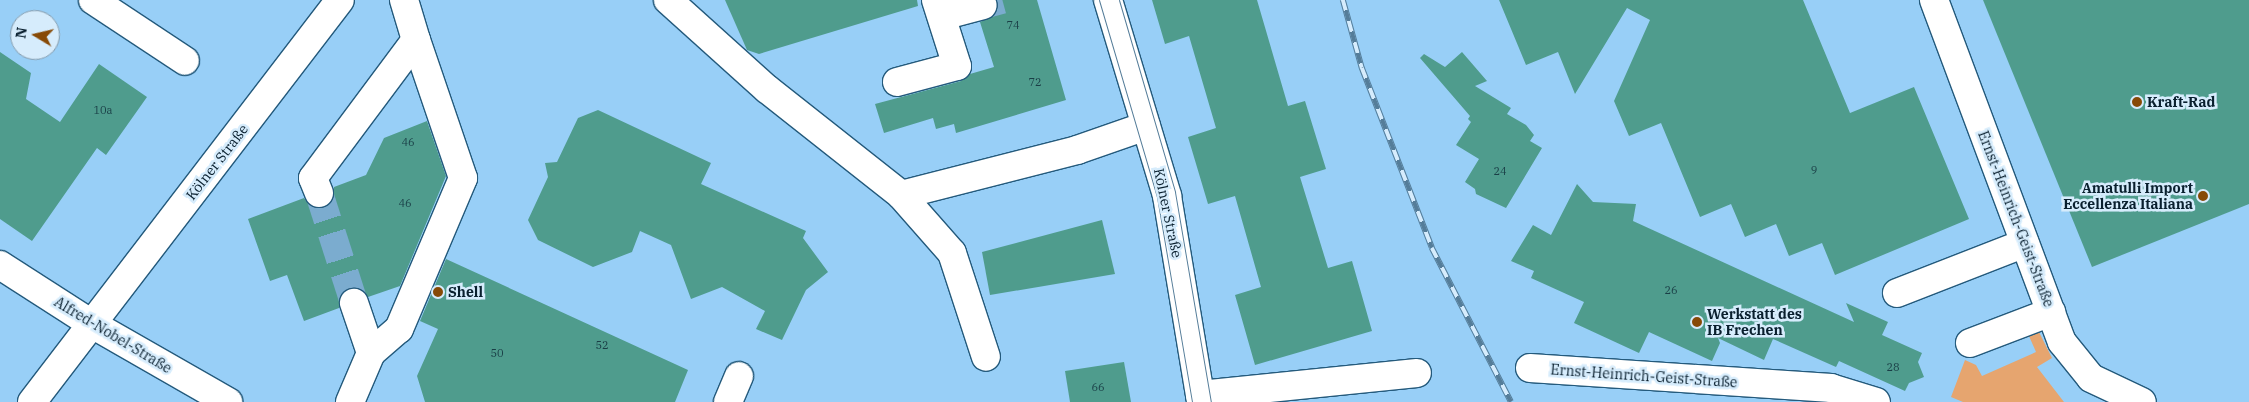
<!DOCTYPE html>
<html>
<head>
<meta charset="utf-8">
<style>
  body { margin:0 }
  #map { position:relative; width:2249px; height:402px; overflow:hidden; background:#98cff7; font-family:"IBM Plex Serif",serif }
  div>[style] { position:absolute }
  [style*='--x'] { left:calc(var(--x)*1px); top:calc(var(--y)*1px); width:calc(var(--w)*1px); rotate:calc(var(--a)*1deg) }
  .green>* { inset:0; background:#e6a56f }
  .building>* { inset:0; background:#4f9c8d }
  .minor-tunnel>* { height:28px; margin-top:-14px; transform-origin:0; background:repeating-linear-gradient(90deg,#7baccf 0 28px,transparent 0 42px) }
  .roads { filter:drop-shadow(1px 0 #245a7c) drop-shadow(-1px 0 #245a7c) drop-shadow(0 1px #245a7c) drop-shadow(0 -1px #245a7c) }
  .minor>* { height:28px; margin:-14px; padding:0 14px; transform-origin:14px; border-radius:14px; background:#fff }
  .major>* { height:28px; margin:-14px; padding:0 14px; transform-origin:14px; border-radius:14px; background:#fff }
  .tram>* { height:1px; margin:-0.5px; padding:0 0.5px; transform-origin:0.5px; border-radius:0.5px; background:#557d99 }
  .rail>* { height:5.5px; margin-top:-2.75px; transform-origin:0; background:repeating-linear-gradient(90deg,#d6ecfc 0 11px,#557d99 0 22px); box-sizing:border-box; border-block:1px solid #557d99 }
  .dots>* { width:14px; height:14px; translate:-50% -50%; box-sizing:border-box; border:2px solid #d6ecfc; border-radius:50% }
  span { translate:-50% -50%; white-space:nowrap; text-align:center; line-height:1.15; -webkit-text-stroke:5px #d6ecfc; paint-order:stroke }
  .number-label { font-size:11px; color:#1a3e46 }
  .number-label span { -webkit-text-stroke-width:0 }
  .poi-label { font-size:14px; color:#091f2e; font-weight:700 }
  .left { translate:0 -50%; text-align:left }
  .right { translate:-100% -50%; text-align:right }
  .street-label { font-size:14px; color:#091f2e }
  .north { position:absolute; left:10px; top:10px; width:50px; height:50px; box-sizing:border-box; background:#d6ecfc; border:1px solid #849aaa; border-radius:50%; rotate:279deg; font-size:14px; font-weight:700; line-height:20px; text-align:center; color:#091f2e }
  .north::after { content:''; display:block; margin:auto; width:18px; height:22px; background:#874a07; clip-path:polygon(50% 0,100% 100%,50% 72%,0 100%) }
</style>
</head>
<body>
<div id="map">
  <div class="green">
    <div style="clip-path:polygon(2039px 332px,2052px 358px,2037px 367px,2064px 402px,1963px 402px,1951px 397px,1965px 360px,1976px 365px,1982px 376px,2036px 352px,2029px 336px)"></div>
  </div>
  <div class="building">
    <div style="clip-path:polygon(725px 0,917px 0,918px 6px,759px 54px,747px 50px)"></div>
    <div style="clip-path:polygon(998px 0,1037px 0,1066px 100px,956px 133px,954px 124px,936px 129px,933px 118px,884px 133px,875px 104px,961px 81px,970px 74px,994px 67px,980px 22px,994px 16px)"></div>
    <div style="clip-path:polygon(1152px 0,1257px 0,1288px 106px,1305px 101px,1326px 169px,1300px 177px,1328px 268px,1352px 261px,1372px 331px,1255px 365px,1235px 295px,1261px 287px,1235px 196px,1208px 204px,1188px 137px,1216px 128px,1189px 36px,1165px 44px)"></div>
    <div style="clip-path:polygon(1499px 0,1803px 0,1850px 113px,1914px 87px,1969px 219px,1835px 275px,1822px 243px,1789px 256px,1776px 224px,1745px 237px,1731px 204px,1700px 217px,1661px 123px,1629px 136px,1614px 101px,1650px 20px,1627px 8px,1575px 94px,1558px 52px,1526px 65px)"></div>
    <div style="clip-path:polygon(1983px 0,2249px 0,2249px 204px,2092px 267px)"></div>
    <div style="clip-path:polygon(0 52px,31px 73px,26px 99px,60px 122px,99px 64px,147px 97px,106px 155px,97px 148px,32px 241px,0 219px)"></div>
    <div style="clip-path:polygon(1462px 52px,1487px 81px,1475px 86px,1511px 108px,1507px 114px,1526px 125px,1534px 135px,1530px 141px,1542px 148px,1506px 208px,1476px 194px,1475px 189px,1465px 182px,1479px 159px,1456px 145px,1471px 122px,1468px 119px,1470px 116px,1420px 58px,1424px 54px,1445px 67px)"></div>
    <div style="clip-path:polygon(598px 110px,711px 163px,701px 184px,806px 231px,803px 238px,828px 272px,806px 290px,782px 340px,756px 329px,765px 311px,722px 287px,691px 299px,671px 245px,640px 231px,632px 252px,593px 267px,538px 240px,528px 220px,548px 177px,545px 163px,557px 162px,578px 118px)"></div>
    <div style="clip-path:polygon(427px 121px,446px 176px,400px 286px,368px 297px,358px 288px,349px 288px,339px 300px,339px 308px,304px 321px,287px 275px,270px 281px,248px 219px,304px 198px,310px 206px,325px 207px,334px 196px,334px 187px,366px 175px,384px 138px)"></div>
    <div style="clip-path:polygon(1577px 184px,1593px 202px,1636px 204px,1633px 221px,1854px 322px,1846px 303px,1888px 322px,1882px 335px,1922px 353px,1918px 362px,1924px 377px,1909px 383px,1905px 391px,1839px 361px,1836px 367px,1773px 339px,1764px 360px,1718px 338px,1720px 343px,1712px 361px,1649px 332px,1639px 353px,1574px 323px,1584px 302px,1531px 278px,1534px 271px,1511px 261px,1533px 225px,1551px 235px)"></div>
    <div style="clip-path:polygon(1102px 220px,1115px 274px,990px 295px,982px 252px)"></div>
    <div style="clip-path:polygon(446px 259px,688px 370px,675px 402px,425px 402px,417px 376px,438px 329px,420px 321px)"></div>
    <div style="clip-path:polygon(1124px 362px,1131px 402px,1070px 402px,1065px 371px)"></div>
  </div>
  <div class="minor-tunnel">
    <div style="--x:983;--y:5;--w:20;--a:-15"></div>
    <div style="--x:319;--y:193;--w:115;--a:72.3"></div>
  </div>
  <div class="roads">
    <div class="minor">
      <div style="--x:93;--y:0;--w:110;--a:33.5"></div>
      <div style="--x:668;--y:0;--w:133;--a:42"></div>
      <div style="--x:767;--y:89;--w:171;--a:38.3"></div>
      <div style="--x:901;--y:195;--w:182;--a:-14.3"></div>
      <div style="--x:1077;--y:150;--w:73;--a:-19.2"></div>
      <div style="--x:1108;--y:0;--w:205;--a:73.2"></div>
      <div style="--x:1167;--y:196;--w:209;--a:80.6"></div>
      <div style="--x:1934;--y:0;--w:365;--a:69.5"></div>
      <div style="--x:2062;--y:342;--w:46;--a:51.1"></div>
      <div style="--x:2091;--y:378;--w:56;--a:25.2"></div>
      <div style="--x:942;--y:16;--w:42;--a:-15"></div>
      <div style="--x:897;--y:82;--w:62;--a:-14.9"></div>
      <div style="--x:957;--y:66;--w:69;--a:-107.7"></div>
      <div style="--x:319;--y:193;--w:16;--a:-112"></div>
      <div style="--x:313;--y:178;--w:172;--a:-53.3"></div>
      <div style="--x:416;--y:40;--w:42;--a:-106.7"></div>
      <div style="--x:901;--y:195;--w:77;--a:48.7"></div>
      <div style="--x:952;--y:253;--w:109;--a:71.9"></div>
      <div style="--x:0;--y:265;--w:109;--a:32.7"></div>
      <div style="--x:92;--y:324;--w:157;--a:29.8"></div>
      <div style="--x:1897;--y:293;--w:137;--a:-21.3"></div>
      <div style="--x:1970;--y:343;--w:87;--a:-20.9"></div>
      <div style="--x:371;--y:353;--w:37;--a:-41"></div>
      <div style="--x:399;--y:329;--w:164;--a:-67"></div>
      <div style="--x:463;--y:178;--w:146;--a:-108.8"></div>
      <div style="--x:1530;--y:368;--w:302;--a:3.8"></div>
      <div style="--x:1831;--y:388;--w:47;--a:17.3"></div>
      <div style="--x:1200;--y:395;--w:218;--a:-5.8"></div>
      <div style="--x:350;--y:402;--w:53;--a:-66.8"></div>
      <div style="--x:371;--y:353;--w:53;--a:-108.8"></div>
      <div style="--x:728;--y:402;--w:28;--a:-67"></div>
    </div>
    <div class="major">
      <div style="--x:32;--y:402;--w:506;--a:-52.54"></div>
    </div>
  </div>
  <div class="tram">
    <div style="--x:1099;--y:0;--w:205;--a:73.6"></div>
    <div style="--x:1157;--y:197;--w:208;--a:80.3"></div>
    <div style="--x:1119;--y:0;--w:200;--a:73.7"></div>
    <div style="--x:1175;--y:192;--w:213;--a:80.3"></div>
  </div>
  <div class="rail">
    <div style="--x:1343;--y:0;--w:71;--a:74.4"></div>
    <div style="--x:1362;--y:68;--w:193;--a:68.7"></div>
    <div style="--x:1432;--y:248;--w:173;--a:62.8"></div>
  </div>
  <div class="dots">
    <div style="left:2137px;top:102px;background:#874a07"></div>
    <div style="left:2203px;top:196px;background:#874a07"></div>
    <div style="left:438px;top:292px;background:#874a07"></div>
    <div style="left:1697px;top:322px;background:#874a07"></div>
  </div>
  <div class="number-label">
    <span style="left:1013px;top:25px">74</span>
    <span style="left:1035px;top:82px">72</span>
    <span style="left:103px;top:110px">10a</span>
    <span style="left:408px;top:142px">46</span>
    <span style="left:1814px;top:170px">9</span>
    <span style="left:1500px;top:171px">24</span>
    <span style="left:405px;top:203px">46</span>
    <span style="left:1671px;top:290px">26</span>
    <span style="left:602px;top:345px">52</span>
    <span style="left:497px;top:353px">50</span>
    <span style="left:1893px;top:367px">28</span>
    <span style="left:1098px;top:387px">66</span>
  </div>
  <div class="poi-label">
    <span class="left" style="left:2147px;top:102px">Kraft-Rad</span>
    <span class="right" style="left:2193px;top:196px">Amatulli Import<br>Eccellenza Italiana</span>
    <span class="left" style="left:448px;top:292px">Shell</span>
    <span class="left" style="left:1707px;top:322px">Werkstatt des<br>IB Frechen</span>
  </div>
  <div class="street-label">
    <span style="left:217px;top:162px;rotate:-52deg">Kölner Straße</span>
    <span style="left:1168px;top:213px;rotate:78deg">Kölner Straße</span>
    <span style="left:2016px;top:219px;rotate:69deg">Ernst-Heinrich-Geist-Straße</span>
    <span style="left:113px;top:335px;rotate:31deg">Alfred-Nobel-Straße</span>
    <span style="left:1644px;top:376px;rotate:4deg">Ernst-Heinrich-Geist-Straße</span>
  </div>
  <div class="north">N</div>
</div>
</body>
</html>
